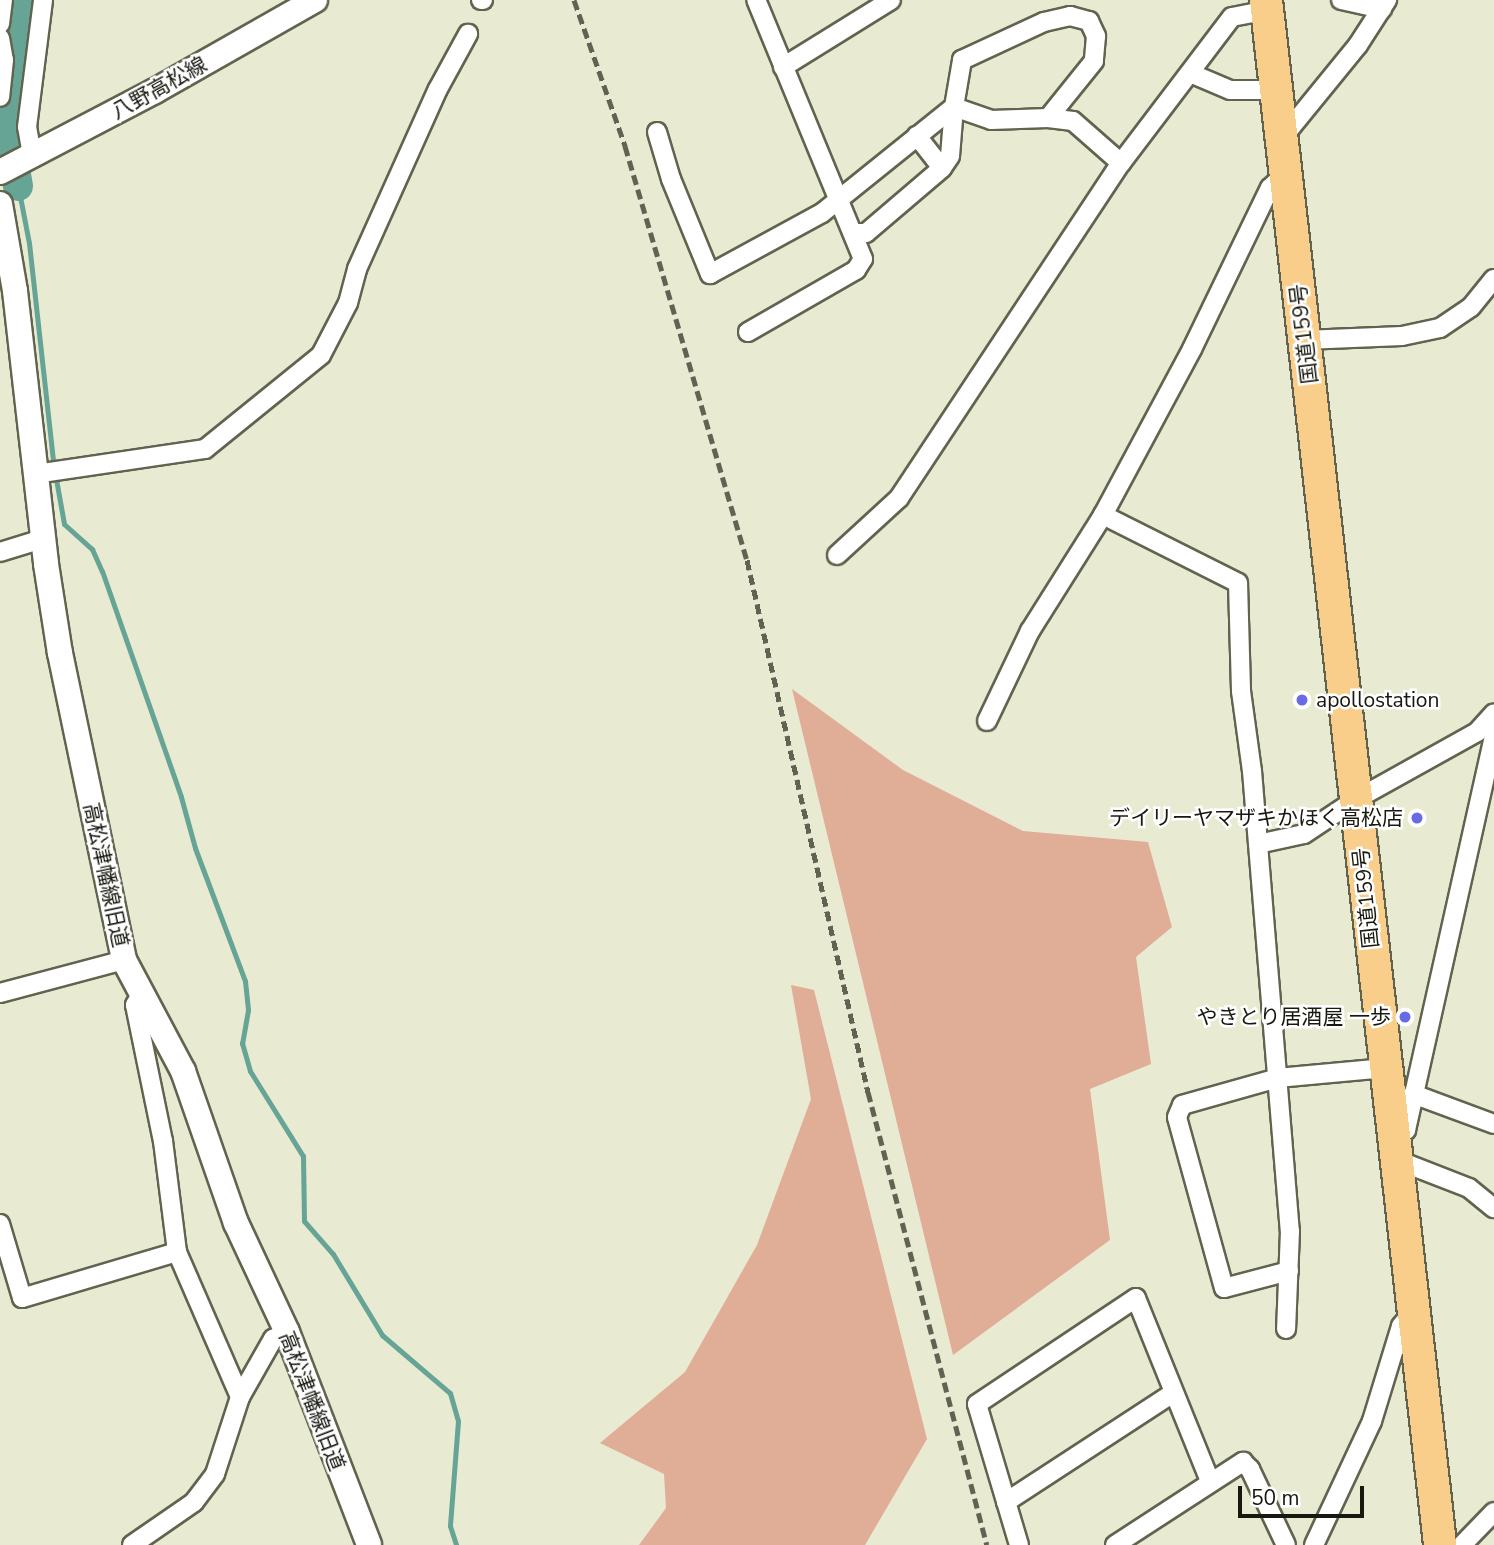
<!DOCTYPE html>
<html>
<head>
<meta charset="utf-8">
<style>
  body { margin:0 }
  #map { position:relative; width:1494px; height:1545px; overflow:hidden; background:#e8ead2; font-family:"Nunito Sans","Noto Sans JP",sans-serif }
  div>[style] { position:absolute }
  [style*='--x'] { left:calc(var(--x)*1px); top:calc(var(--y)*1px); width:calc(var(--w)*1px); rotate:calc(var(--a)*1deg) }
  .forest>* { inset:0; background:#e0ad97 }
  .stream>* { height:5px; margin:-2.5px; padding:0 2.5px; transform-origin:2.5px; border-radius:2.5px; background:#66a496 }
  .river>* { height:30px; margin:-15px; padding:0 15px; transform-origin:15px; border-radius:15px; background:#66a496 }
  .roads { filter:drop-shadow(2px 0 #62634f) drop-shadow(-2px 0 #62634f) drop-shadow(0 2px #62634f) drop-shadow(0 -2px #62634f) }
  .street>* { height:18px; margin:-9px; padding:0 9px; transform-origin:9px; border-radius:9px; background:#fff }
  .secondary>* { height:24px; margin:-12px; padding:0 12px; transform-origin:12px; border-radius:12px; background:#fff }
  .highway>* { height:32px; margin:-16px; padding:0 16px; transform-origin:16px; border-radius:16px; background:#f9ce8b }
  .rail>* { height:5px; margin-top:-2.5px; transform-origin:0; background:repeating-linear-gradient(90deg,#616254 0 10px,transparent 0 15px) }
  .dots>* { width:19px; height:19px; translate:-50% -50%; box-sizing:border-box; border:4px solid #fff; border-radius:50% }
  span { translate:-50% -50%; white-space:nowrap; text-align:center; line-height:1.15; -webkit-text-stroke:5px #fff; paint-order:stroke }
  .street-label { font-size:21px; color:#17180f }
  .poi-label { font-size:21px; color:#17180f }
  .left { translate:0 -50%; text-align:left }
  .right { translate:-100% -50%; text-align:right }
  .scale { position:absolute; left:1238px; top:1486px; width:126px; height:32px; box-sizing:border-box; border:4px solid #17180f; border-top:0; padding-left:9px; font-size:21px; line-height:24px; white-space:nowrap; color:#17180f; -webkit-text-stroke:5px #fff; paint-order:stroke }
</style>
</head>
<body>
<div id="map">
  <div class="forest">
    <div style="clip-path:polygon(792px 689px,903px 770px,1023px 831px,1148px 842px,1172px 927px,1136px 957px,1151px 1064px,1090px 1089px,1110px 1240px,953px 1355px)"></div>
    <div style="clip-path:polygon(791px 985px,814px 990px,927px 1439px,865px 1545px,639px 1545px,666px 1508px,664px 1474px,600px 1443px,685px 1372px,757px 1245px,811px 1099px)"></div>
  </div>
  <div class="stream">
    <div style="--x:18;--y:186;--w:58;--a:79.1"></div>
    <div style="--x:29;--y:243;--w:220;--a:83.7"></div>
    <div style="--x:53;--y:462;--w:63;--a:79.9"></div>
    <div style="--x:64;--y:524;--w:38;--a:42"></div>
    <div style="--x:92;--y:549;--w:24;--a:66"></div>
    <div style="--x:102;--y:571;--w:239;--a:70.7"></div>
    <div style="--x:181;--y:797;--w:53;--a:74.6"></div>
    <div style="--x:195;--y:848;--w:142;--a:69.4"></div>
    <div style="--x:245;--y:981;--w:29;--a:84"></div>
    <div style="--x:248;--y:1010;--w:34;--a:100"></div>
    <div style="--x:242;--y:1043;--w:29;--a:74"></div>
    <div style="--x:250;--y:1071;--w:100;--a:58.1"></div>
    <div style="--x:303;--y:1156;--w:65;--a:89.1"></div>
    <div style="--x:304;--y:1221;--w:44;--a:48.7"></div>
    <div style="--x:333;--y:1254;--w:95;--a:58.8"></div>
    <div style="--x:382;--y:1335;--w:89;--a:40.5"></div>
    <div style="--x:450;--y:1393;--w:29;--a:74"></div>
    <div style="--x:458;--y:1421;--w:105;--a:94.4"></div>
    <div style="--x:450;--y:1526;--w:20;--a:72"></div>
  </div>
  <div class="river">
    <div style="--x:18;--y:186;--w:48;--a:-99.7"></div>
    <div style="--x:10;--y:139;--w:140;--a:-83.4"></div>
  </div>
  <div class="roads">
    <div class="street">
      <div style="--x:481;--y:0;--w:2;--a:0"></div>
      <div style="--x:1341;--y:0;--w:42;--a:12.4"></div>
      <div style="--x:0;--y:24;--w:24;--a:-83"></div>
      <div style="--x:0;--y:38;--w:22;--a:80"></div>
      <div style="--x:4;--y:60;--w:37;--a:96"></div>
      <div style="--x:783;--y:67;--w:127;--a:-31.8"></div>
      <div style="--x:1190;--y:73;--w:43;--a:23"></div>
      <div style="--x:1230;--y:90;--w:47;--a:0"></div>
      <div style="--x:657;--y:132;--w:49;--a:73.4"></div>
      <div style="--x:671;--y:179;--w:103;--a:67.7"></div>
      <div style="--x:710;--y:274;--w:128;--a:-28.6"></div>
      <div style="--x:822;--y:213;--w:169;--a:-38.8"></div>
      <div style="--x:954;--y:107;--w:48;--a:-80.3"></div>
      <div style="--x:962;--y:60;--w:90;--a:-24.9"></div>
      <div style="--x:1044;--y:22;--w:27;--a:-13"></div>
      <div style="--x:1070;--y:16;--w:20;--a:15"></div>
      <div style="--x:1089;--y:21;--w:17;--a:65"></div>
      <div style="--x:1096;--y:36;--w:25;--a:95"></div>
      <div style="--x:1094;--y:61;--w:73;--a:128.9"></div>
      <div style="--x:1283;--y:137;--w:119;--a:-50.8"></div>
      <div style="--x:1358;--y:45;--w:54;--a:-57.2"></div>
      <div style="--x:32;--y:155;--w:28;--a:-100"></div>
      <div style="--x:27;--y:127;--w:128;--a:-82.8"></div>
      <div style="--x:942;--y:168;--w:14;--a:-56"></div>
      <div style="--x:950;--y:156;--w:49;--a:-85.3"></div>
      <div style="--x:954;--y:107;--w:39;--a:19"></div>
      <div style="--x:991;--y:120;--w:57;--a:-2"></div>
      <div style="--x:1048;--y:118;--w:25;--a:7"></div>
      <div style="--x:1073;--y:121;--w:64;--a:41.2"></div>
      <div style="--x:853;--y:233;--w:13;--a:0"></div>
      <div style="--x:866;--y:233;--w:100;--a:-40.5"></div>
      <div style="--x:942;--y:168;--w:41;--a:-128"></div>
      <div style="--x:748;--y:332;--w:125;--a:-29.9"></div>
      <div style="--x:856;--y:270;--w:13;--a:-58"></div>
      <div style="--x:863;--y:259;--w:280;--a:-112.4"></div>
      <div style="--x:1304;--y:340;--w:98;--a:-2.3"></div>
      <div style="--x:1402;--y:336;--w:39;--a:-12"></div>
      <div style="--x:1440;--y:328;--w:37;--a:-34"></div>
      <div style="--x:1471;--y:307;--w:36;--a:-51"></div>
      <div style="--x:35;--y:474;--w:172;--a:-8.4"></div>
      <div style="--x:205;--y:449;--w:149;--a:-39"></div>
      <div style="--x:321;--y:355;--w:59;--a:-62.6"></div>
      <div style="--x:348;--y:303;--w:35;--a:-75"></div>
      <div style="--x:357;--y:269;--w:197;--a:-65.8"></div>
      <div style="--x:438;--y:89;--w:63;--a:-61.4"></div>
      <div style="--x:1103;--y:515;--w:151;--a:26.7"></div>
      <div style="--x:1238;--y:583;--w:108;--a:88.4"></div>
      <div style="--x:1241;--y:691;--w:81;--a:82.2"></div>
      <div style="--x:1252;--y:771;--w:462;--a:85.3"></div>
      <div style="--x:1290;--y:1231;--w:98;--a:92.3"></div>
      <div style="--x:0;--y:552;--w:44;--a:-17.2"></div>
      <div style="--x:837;--y:555;--w:84;--a:-42.6"></div>
      <div style="--x:899;--y:498;--w:402;--a:-56.5"></div>
      <div style="--x:1121;--y:163;--w:183;--a:-52.8"></div>
      <div style="--x:1232;--y:17;--w:36;--a:-11"></div>
      <div style="--x:987;--y:721;--w:100;--a:-64.5"></div>
      <div style="--x:1030;--y:631;--w:137;--a:-57.8"></div>
      <div style="--x:1103;--y:515;--w:188;--a:-61.8"></div>
      <div style="--x:1192;--y:349;--w:179;--a:-64.2"></div>
      <div style="--x:1270;--y:188;--w:21;--a:-43"></div>
      <div style="--x:1258;--y:844;--w:47;--a:-12.3"></div>
      <div style="--x:1304;--y:834;--w:61;--a:-33.7"></div>
      <div style="--x:1355;--y:800;--w:140;--a:-29.1"></div>
      <div style="--x:1477;--y:732;--w:25;--a:-48"></div>
      <div style="--x:0;--y:993;--w:128;--a:-14.9"></div>
      <div style="--x:142;--y:993;--w:14;--a:120"></div>
      <div style="--x:135;--y:1005;--w:139;--a:78.4"></div>
      <div style="--x:163;--y:1141;--w:112;--a:82.8"></div>
      <div style="--x:177;--y:1252;--w:158;--a:66.5"></div>
      <div style="--x:1413;--y:1094;--w:86;--a:20.3"></div>
      <div style="--x:1395;--y:1134;--w:12;--a:-20"></div>
      <div style="--x:1406;--y:1130;--w:405;--a:-77.4"></div>
      <div style="--x:1397;--y:1160;--w:77;--a:21.3"></div>
      <div style="--x:1469;--y:1188;--w:32;--a:39"></div>
      <div style="--x:0;--y:1224;--w:77;--a:73.4"></div>
      <div style="--x:22;--y:1298;--w:162;--a:-16.5"></div>
      <div style="--x:1289;--y:1271;--w:67;--a:165.3"></div>
      <div style="--x:1224;--y:1288;--w:177;--a:-105.4"></div>
      <div style="--x:1177;--y:1117;--w:13;--a:-67"></div>
      <div style="--x:1182;--y:1105;--w:100;--a:-15.7"></div>
      <div style="--x:1278;--y:1078;--w:107;--a:-5.3"></div>
      <div style="--x:1006;--y:1502;--w:199;--a:-33.1"></div>
      <div style="--x:132;--y:1545;--w:75;--a:-34.7"></div>
      <div style="--x:194;--y:1502;--w:35;--a:-53"></div>
      <div style="--x:215;--y:1474;--w:81;--a:-72"></div>
      <div style="--x:240;--y:1397;--w:67;--a:-60.4"></div>
      <div style="--x:273;--y:1339;--w:16;--a:-27"></div>
      <div style="--x:1019;--y:1545;--w:147;--a:-106.6"></div>
      <div style="--x:977;--y:1404;--w:191;--a:-33.7"></div>
      <div style="--x:1136;--y:1298;--w:197;--a:68"></div>
      <div style="--x:1115;--y:1545;--w:153;--a:-33"></div>
      <div style="--x:1243;--y:1462;--w:10;--a:45"></div>
      <div style="--x:1250;--y:1469;--w:84;--a:64.7"></div>
      <div style="--x:1314;--y:1545;--w:137;--a:-64.9"></div>
      <div style="--x:1372;--y:1421;--w:99;--a:-73"></div>
      <div style="--x:1401;--y:1326;--w:18;--a:-49"></div>
      <div style="--x:1462;--y:1545;--w:46;--a:-45.9"></div>
    </div>
    <div class="secondary">
      <div style="--x:0;--y:172;--w:175;--a:-27.6"></div>
      <div style="--x:155;--y:91;--w:184;--a:-29.6"></div>
      <div style="--x:0;--y:204;--w:88;--a:80.2"></div>
      <div style="--x:15;--y:291;--w:275;--a:83.5"></div>
      <div style="--x:46;--y:564;--w:90;--a:81.1"></div>
      <div style="--x:60;--y:653;--w:314;--a:78.2"></div>
      <div style="--x:124;--y:960;--w:126;--a:62"></div>
      <div style="--x:183;--y:1071;--w:161;--a:70.8"></div>
      <div style="--x:236;--y:1223;--w:120;--a:64.9"></div>
      <div style="--x:287;--y:1332;--w:228;--a:68.9"></div>
    </div>
    <div class="highway">
      <div style="--x:1266;--y:0;--w:1555;--a:83.57"></div>
    </div>
  </div>
  <div class="rail">
    <div style="--x:574;--y:0;--w:155;--a:70.7"></div>
    <div style="--x:625;--y:146;--w:432;--a:73.6"></div>
    <div style="--x:747;--y:560;--w:546;--a:77.19"></div>
    <div style="--x:868;--y:1092;--w:468;--a:75.3"></div>
  </div>
  <div class="dots">
    <div style="left:1302px;top:700px;background:#686be5"></div>
    <div style="left:1417px;top:818px;background:#686be5"></div>
    <div style="left:1405px;top:1017px;background:#686be5"></div>
  </div>
  <div class="street-label">
    <span style="left:159px;top:88px;rotate:-29deg">八野高松線</span>
    <span style="left:1304px;top:334px;rotate:-97deg">国道159号</span>
    <span style="left:106px;top:875px;rotate:78deg">高松津幡線旧道</span>
    <span style="left:1366px;top:898px;rotate:-96deg">国道159号</span>
    <span style="left:312px;top:1401px;rotate:69deg">高松津幡線旧道</span>
  </div>
  <div class="poi-label">
    <span class="left" style="left:1316px;top:700px">apollostation</span>
    <span class="right" style="left:1403px;top:818px">デイリーヤマザキかほく高松店</span>
    <span class="right" style="left:1391px;top:1017px">やきとり居酒屋 一歩</span>
  </div>
  <div class="scale">50 m</div>
</div>
</body>
</html>
